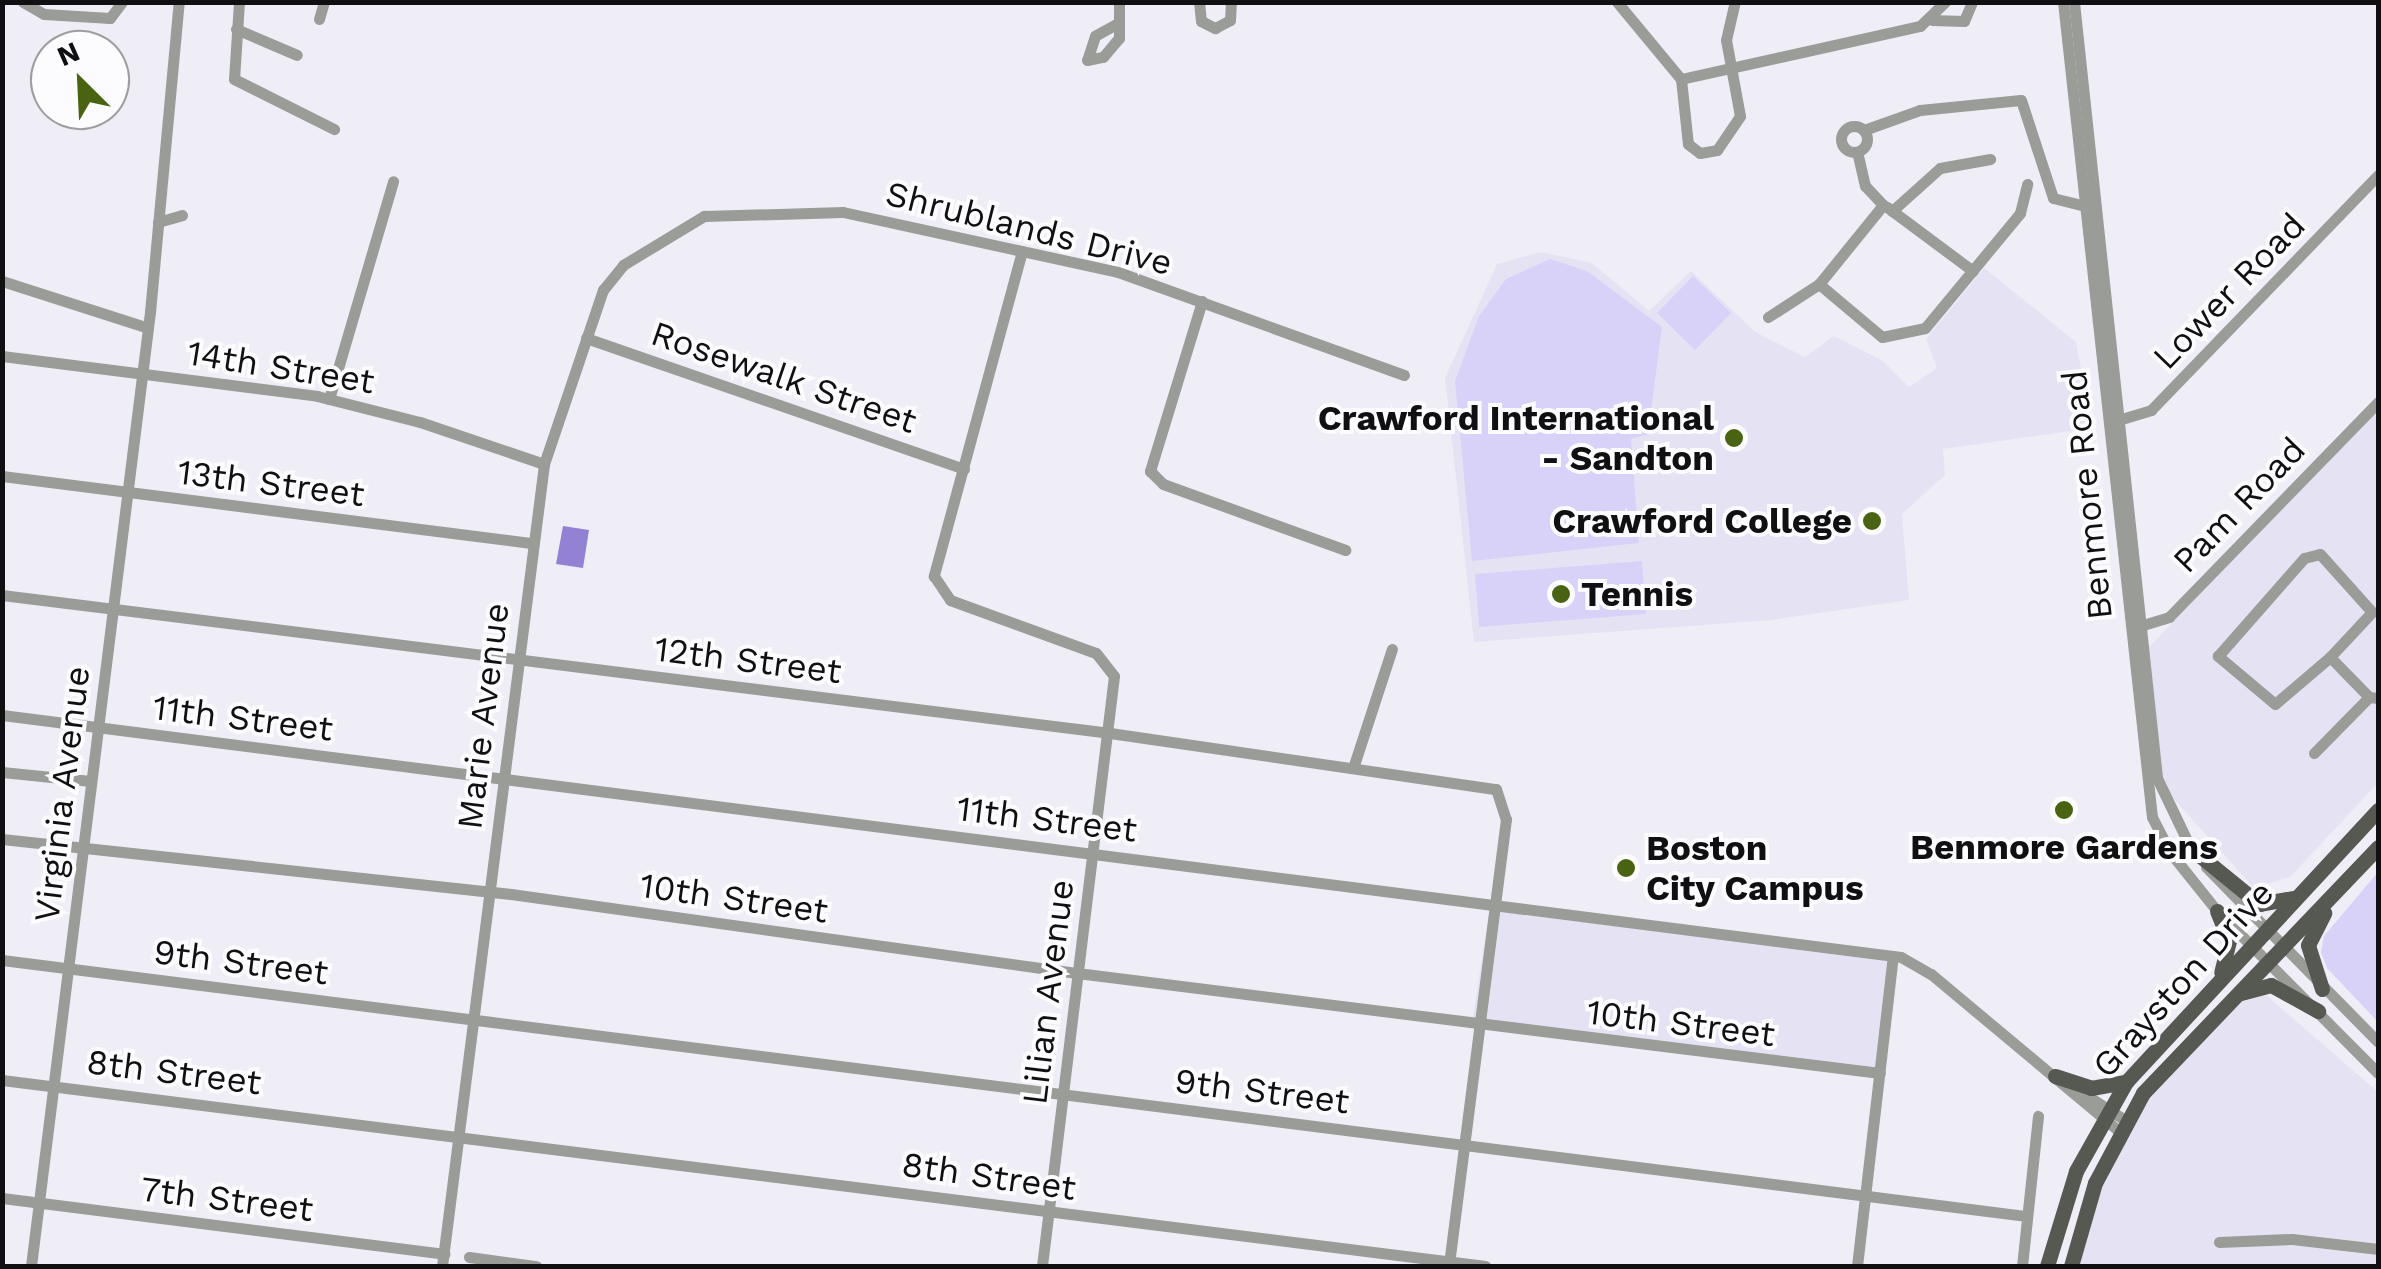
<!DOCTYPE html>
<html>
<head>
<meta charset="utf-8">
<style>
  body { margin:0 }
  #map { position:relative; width:2381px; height:1269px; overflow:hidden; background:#efeef7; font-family:"Work Sans",sans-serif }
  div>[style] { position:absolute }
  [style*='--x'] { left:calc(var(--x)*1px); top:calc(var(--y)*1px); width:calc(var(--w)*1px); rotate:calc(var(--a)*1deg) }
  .built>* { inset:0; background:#e5e3f3 }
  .green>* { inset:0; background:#d8d2f9 }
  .water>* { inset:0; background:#9381d3 }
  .minor>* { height:11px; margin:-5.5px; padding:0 5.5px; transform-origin:5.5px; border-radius:5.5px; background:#9a9c98 }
  .minor>.ring { margin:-5.5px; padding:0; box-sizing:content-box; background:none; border:11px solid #9a9c98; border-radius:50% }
  .major>* { height:15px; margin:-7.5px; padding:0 7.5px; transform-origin:7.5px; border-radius:7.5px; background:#565852 }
  .dots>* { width:28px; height:28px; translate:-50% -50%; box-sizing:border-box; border:5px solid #fcfcfe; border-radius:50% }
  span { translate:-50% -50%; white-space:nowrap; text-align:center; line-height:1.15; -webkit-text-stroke:8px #fcfcfe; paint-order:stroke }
  .street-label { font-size:35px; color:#100f12 }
  .poi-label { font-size:35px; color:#100f12; font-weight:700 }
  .right { translate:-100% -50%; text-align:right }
  .left { translate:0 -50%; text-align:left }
  .frame { position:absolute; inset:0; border:5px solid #100f12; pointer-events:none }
  .north { position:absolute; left:30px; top:30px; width:100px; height:100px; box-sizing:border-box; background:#fcfcfe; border:2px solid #9e9da0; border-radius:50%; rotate:336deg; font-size:28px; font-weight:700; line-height:40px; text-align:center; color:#100f12 }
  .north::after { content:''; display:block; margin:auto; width:35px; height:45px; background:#496313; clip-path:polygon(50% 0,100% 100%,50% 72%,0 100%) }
</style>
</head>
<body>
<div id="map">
  <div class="built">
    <div style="clip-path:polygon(1541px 252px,1592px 263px,1649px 311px,1691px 271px,1755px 332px,1805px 357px,1834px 336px,1883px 361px,1909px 387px,1937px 368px,1926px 339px,1984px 268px,2076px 342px,2092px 428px,1943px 449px,1945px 475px,1902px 514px,1909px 600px,1772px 620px,1474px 642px,1445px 378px,1497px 264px)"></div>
    <div style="clip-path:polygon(2378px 410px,2378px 783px,2290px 877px,2254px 888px,2164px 788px,2145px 651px)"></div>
    <div style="clip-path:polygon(1490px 906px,1893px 956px,1880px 1078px,1472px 1023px)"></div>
    <div style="clip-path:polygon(2265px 994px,2378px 1092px,2378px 1266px,2078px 1266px,2116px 1129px,2233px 1005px)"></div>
  </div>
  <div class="green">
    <div style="clip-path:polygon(1550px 259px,1587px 271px,1662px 327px,1648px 434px,1631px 439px,1639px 543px,1472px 561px,1455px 381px,1479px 316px,1506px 279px)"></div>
    <div style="clip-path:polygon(1693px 276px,1731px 313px,1695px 350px,1657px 313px)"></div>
    <div style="clip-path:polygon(1642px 561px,1646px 614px,1479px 627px,1475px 574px)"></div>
    <div style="clip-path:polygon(2378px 872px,2378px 1022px,2327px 968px,2321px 952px,2324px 936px)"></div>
  </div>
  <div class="water">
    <div style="clip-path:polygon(563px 526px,589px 530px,583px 568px,556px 564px)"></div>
  </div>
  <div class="minor">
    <div style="--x:23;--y:2;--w:24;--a:30"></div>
    <div style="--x:44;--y:14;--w:66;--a:3.5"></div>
    <div style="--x:110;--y:18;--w:20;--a:-53"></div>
    <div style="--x:239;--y:2;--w:77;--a:93.7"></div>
    <div style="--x:234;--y:79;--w:112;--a:26.6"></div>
    <div style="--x:1199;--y:2;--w:19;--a:84"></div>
    <div style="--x:1201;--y:21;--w:16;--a:27"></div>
    <div style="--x:1215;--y:28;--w:17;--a:-28"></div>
    <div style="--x:1230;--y:20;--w:18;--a:-87"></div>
    <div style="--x:1617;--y:2;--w:100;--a:50.3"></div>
    <div style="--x:1681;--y:79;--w:245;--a:-12.5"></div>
    <div style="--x:1920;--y:26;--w:35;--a:-44"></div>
    <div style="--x:2063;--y:2;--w:820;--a:83.77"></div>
    <div style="--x:2152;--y:817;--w:38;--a:63"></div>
    <div style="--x:2169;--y:851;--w:77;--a:51.3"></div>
    <div style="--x:2217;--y:911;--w:228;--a:45.2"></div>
    <div style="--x:2074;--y:2;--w:780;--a:83.89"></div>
    <div style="--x:2157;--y:778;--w:79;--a:64.4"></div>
    <div style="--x:319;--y:19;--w:18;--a:-74"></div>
    <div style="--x:1932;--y:20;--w:32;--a:2"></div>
    <div style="--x:1964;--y:21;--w:21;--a:-67"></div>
    <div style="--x:1118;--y:23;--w:26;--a:151"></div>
    <div style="--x:1095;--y:36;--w:25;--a:108"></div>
    <div style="--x:1087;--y:60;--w:16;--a:-11"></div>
    <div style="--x:1103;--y:57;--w:25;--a:-50"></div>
    <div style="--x:1119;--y:38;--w:36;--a:-90"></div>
    <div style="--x:236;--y:29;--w:66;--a:23.1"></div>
    <div style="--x:1681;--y:79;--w:65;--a:83.9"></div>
    <div style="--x:1688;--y:144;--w:15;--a:37"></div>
    <div style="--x:1700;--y:153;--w:17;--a:-10"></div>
    <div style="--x:1717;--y:150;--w:41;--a:-55.9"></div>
    <div style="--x:1740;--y:116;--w:77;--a:-100.4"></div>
    <div style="--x:1726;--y:40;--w:39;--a:-77"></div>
    <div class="ring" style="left:1841px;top:126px;width:15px;height:15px"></div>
    <div style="--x:1864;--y:130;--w:59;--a:-19.7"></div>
    <div style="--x:1920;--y:110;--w:101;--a:-5.7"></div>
    <div style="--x:2021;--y:100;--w:103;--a:71.9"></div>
    <div style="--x:2053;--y:198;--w:38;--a:14"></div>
    <div style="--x:1887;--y:207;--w:107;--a:36.7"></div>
    <div style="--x:1892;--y:211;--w:64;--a:-41.9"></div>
    <div style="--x:1940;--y:168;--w:51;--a:-10.2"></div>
    <div style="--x:158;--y:222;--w:25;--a:-16"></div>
    <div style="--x:1022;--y:251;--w:337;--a:105.2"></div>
    <div style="--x:934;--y:576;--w:29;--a:56"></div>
    <div style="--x:950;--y:600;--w:155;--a:20"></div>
    <div style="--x:1096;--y:653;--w:29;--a:52"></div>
    <div style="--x:1114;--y:676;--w:594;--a:96.96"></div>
    <div style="--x:2;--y:281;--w:153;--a:17.8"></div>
    <div style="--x:1819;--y:284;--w:82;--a:40.1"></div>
    <div style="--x:1882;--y:337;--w:44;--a:-11.8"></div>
    <div style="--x:1925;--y:328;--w:149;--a:-50.4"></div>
    <div style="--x:2020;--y:213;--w:30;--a:-76"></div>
    <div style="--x:1202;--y:301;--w:178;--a:107"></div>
    <div style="--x:1150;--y:471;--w:18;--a:45"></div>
    <div style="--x:1163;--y:484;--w:194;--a:19.9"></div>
    <div style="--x:1768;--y:317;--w:61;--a:-32.9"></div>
    <div style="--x:1819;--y:284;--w:102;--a:-51"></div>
    <div style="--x:1883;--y:205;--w:26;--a:-133"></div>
    <div style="--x:1865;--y:186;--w:35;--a:-103"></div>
    <div style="--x:586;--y:338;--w:400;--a:19.1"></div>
    <div style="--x:2;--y:356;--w:318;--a:7.2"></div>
    <div style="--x:317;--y:396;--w:106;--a:14.2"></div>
    <div style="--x:420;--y:422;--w:131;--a:18.7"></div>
    <div style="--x:329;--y:399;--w:227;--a:-73.6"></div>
    <div style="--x:2115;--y:421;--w:38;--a:-17"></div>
    <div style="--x:2151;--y:410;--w:327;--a:-46"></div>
    <div style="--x:2;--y:476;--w:533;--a:7.22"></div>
    <div style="--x:2;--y:595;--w:1117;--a:7.1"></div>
    <div style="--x:1110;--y:733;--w:390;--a:8.3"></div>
    <div style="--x:1496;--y:789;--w:32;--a:72"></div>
    <div style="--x:1506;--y:819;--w:451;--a:97.3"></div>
    <div style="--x:2133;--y:628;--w:38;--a:-17"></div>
    <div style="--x:2169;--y:617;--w:300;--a:-45.8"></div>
    <div style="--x:2330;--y:657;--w:72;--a:139.5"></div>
    <div style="--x:2275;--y:704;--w:75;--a:-139.9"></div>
    <div style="--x:2218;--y:656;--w:130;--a:-48.7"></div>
    <div style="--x:2304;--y:558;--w:16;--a:-14"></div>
    <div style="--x:2320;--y:554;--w:78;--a:48.1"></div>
    <div style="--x:2372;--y:612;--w:62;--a:133"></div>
    <div style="--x:2330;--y:657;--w:56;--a:45.7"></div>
    <div style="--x:2369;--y:697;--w:9;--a:6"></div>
    <div style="--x:2;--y:715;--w:1914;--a:7.26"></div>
    <div style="--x:1901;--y:957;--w:34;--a:30"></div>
    <div style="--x:1931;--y:974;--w:245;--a:39.9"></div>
    <div style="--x:2314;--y:753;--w:78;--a:-45.5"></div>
    <div style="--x:1354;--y:765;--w:122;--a:-71.9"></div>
    <div style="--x:2;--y:772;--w:89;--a:5.8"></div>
    <div style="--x:2;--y:839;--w:512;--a:6.17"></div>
    <div style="--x:511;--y:894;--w:571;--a:7.95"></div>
    <div style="--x:1077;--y:973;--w:809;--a:7.1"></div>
    <div style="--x:2206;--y:867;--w:245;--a:45.5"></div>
    <div style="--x:2;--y:960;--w:2041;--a:7.21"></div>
    <div style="--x:2;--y:1080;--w:1495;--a:7.15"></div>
    <div style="--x:2075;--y:1088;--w:59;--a:32.6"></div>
    <div style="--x:2;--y:1198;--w:446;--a:7.2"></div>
    <div style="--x:2219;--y:1242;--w:73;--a:-2.4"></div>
    <div style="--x:2292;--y:1239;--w:87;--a:6.6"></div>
    <div style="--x:469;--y:1257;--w:68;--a:7.7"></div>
    <div style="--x:31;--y:1266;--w:961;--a:-82.89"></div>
    <div style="--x:150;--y:312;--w:311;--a:-84.7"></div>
    <div style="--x:442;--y:1266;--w:808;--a:-82.75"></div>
    <div style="--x:544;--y:464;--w:184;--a:-71.3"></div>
    <div style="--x:603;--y:290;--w:32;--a:-51"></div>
    <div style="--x:623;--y:265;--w:95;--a:-31.2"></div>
    <div style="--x:704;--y:216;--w:139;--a:-1.6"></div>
    <div style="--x:843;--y:212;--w:281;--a:12.3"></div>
    <div style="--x:1118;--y:272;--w:304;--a:19.8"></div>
    <div style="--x:1857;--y:1266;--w:312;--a:-83.4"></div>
    <div style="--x:2022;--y:1266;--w:151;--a:-83.9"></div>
  </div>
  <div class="major">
    <div style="--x:2188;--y:846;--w:92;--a:39.2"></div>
    <div style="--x:2259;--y:904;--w:34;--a:-10"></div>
    <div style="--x:2217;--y:911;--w:32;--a:68"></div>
    <div style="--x:2229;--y:941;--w:32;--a:104"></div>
    <div style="--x:2322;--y:989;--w:46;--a:-107.7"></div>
    <div style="--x:2308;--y:945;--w:36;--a:-63"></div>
    <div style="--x:2241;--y:993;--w:31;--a:-15"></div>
    <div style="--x:2271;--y:985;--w:54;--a:29"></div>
    <div style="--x:2055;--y:1076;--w:38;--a:18"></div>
    <div style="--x:2091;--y:1088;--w:36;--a:-10"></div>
    <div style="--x:2047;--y:1266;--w:99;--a:-73"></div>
    <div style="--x:2076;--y:1171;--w:102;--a:-60.7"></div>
    <div style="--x:2126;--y:1082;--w:371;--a:-47.2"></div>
    <div style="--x:2071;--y:1266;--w:86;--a:-73.9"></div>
    <div style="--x:2095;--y:1183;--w:102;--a:-61.9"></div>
    <div style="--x:2143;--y:1093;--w:340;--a:-46.3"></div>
  </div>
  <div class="dots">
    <div style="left:1734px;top:438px;background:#496313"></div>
    <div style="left:1872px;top:521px;background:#496313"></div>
    <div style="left:1561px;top:594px;background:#496313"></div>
    <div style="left:2064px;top:810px;background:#496313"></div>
    <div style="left:1626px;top:868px;background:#496313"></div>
  </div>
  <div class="street-label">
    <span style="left:1029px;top:228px;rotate:14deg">Shrublands Drive</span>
    <span style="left:2229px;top:291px;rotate:-46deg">Lower Road</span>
    <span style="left:281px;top:367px;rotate:9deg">14th Street</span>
    <span style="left:784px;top:377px;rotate:19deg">Rosewalk Street</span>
    <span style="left:271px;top:483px;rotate:7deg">13th Street</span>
    <span style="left:2087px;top:495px;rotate:-96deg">Benmore Road</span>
    <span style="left:2239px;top:505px;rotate:-46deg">Pam Road</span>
    <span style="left:748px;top:660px;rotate:7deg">12th Street</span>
    <span style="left:483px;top:716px;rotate:-83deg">Marie Avenue</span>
    <span style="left:243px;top:718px;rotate:7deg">11th Street</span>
    <span style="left:62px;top:794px;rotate:-83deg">Virginia Avenue</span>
    <span style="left:1047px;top:819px;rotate:7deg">11th Street</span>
    <span style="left:734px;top:898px;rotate:8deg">10th Street</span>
    <span style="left:241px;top:962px;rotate:7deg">9th Street</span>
    <span style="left:2183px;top:979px;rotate:-48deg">Grayston Drive</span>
    <span style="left:1048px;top:992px;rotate:-83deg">Lilian Avenue</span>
    <span style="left:1681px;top:1023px;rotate:7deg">10th Street</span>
    <span style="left:174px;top:1072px;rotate:7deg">8th Street</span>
    <span style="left:1262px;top:1091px;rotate:7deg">9th Street</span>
    <span style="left:989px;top:1176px;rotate:8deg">8th Street</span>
    <span style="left:227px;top:1199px;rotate:7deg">7th Street</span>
  </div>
  <div class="poi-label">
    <span class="right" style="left:1714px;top:438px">Crawford International<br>- Sandton</span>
    <span class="right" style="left:1852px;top:521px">Crawford College</span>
    <span class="left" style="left:1581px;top:594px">Tennis</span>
    <span style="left:2064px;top:847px">Benmore Gardens</span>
    <span class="left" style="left:1646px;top:868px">Boston<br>City Campus</span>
  </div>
  <div class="frame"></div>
  <div class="north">N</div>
</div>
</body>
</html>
